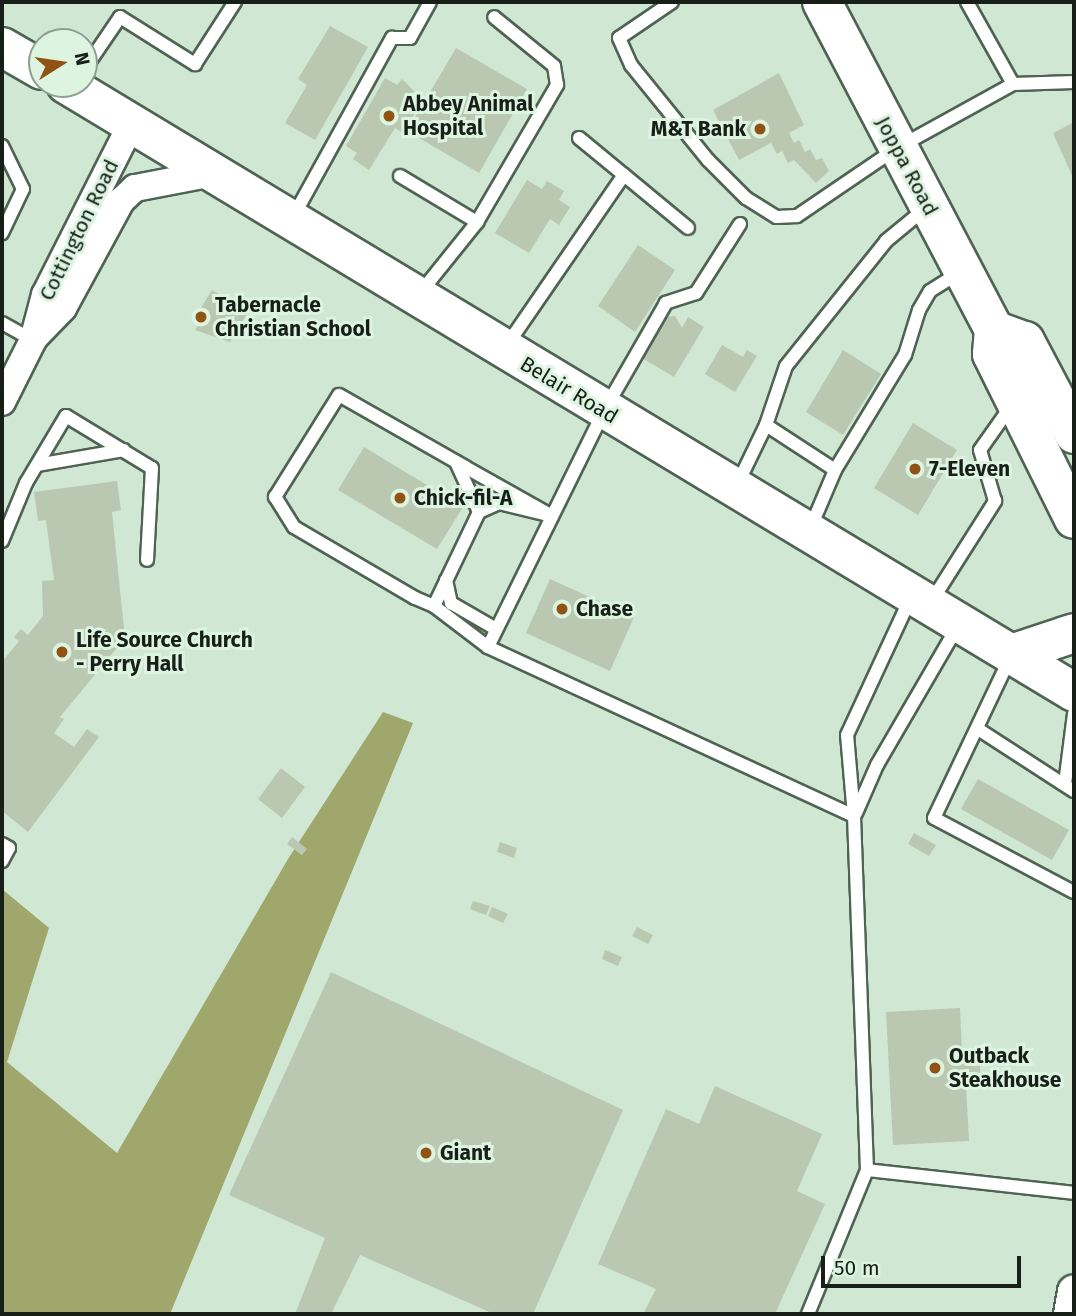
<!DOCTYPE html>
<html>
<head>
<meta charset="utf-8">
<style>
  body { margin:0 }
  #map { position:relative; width:1076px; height:1316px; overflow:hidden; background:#d0e7d4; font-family:"Fira Sans",sans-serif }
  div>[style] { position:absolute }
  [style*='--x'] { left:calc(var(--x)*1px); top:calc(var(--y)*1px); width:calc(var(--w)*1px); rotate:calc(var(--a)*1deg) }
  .forest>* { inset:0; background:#9fa76c }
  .building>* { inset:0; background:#bac8b1 }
  .roads { filter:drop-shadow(2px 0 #4f6353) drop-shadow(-2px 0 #4f6353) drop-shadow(0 2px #4f6353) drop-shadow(0 -2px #4f6353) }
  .service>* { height:12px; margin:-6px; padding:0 6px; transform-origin:6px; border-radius:6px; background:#fff }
  .minor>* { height:26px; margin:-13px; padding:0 13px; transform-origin:13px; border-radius:13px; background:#fff }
  .tertiary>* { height:32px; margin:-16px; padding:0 16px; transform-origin:16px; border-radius:16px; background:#fff }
  .primary>* { height:38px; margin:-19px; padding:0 19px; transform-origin:19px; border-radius:19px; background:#fff }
  .trunk>* { height:38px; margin:-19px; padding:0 19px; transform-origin:19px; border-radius:19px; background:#fff }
  .dots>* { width:19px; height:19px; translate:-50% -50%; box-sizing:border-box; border:4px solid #ddf4e1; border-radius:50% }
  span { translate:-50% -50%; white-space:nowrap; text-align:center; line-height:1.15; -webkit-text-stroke:6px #ddf4e1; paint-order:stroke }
  .poi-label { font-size:21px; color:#171f18; font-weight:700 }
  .left { translate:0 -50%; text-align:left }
  .right { translate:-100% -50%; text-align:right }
  .street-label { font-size:21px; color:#171f18 }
  .frame { position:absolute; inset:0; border:4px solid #171f18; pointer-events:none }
  .north { position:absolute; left:28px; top:28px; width:70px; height:70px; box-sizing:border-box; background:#ddf4e1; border:2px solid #8e9f91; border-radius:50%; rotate:78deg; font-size:19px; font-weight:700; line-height:28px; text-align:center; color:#171f18 }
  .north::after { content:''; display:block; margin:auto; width:24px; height:32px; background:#905314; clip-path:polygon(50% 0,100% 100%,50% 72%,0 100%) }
  .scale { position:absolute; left:821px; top:1256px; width:200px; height:32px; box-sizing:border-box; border:4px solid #171f18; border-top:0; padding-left:9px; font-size:21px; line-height:24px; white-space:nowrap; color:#171f18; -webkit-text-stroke:5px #ddf4e1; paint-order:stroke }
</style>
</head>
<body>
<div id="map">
  <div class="forest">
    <div style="clip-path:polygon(383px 712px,413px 723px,170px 1314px,2px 1314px,2px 889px,49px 928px,7px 1062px,117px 1153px,288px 859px)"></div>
  </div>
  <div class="building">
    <div style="clip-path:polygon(330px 26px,368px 47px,315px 140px,285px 123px,307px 85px,298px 79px)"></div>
    <div style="clip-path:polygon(456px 48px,527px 89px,479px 173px,407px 131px)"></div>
    <div style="clip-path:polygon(779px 73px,804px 125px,789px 133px,794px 143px,799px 140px,805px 152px,810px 149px,816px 160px,822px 158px,829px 171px,816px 183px,794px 160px,788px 163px,782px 151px,777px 154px,771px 143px,739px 160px,713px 110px)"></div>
    <div style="clip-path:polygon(385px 78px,397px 85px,402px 79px,423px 100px,403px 133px,395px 128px,369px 170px,353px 159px,357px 153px,346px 146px)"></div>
    <div style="clip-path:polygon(1074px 122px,1074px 180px,1053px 133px)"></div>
    <div style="clip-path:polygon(527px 180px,542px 189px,547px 181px,564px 191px,559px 200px,570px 207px,559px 225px,550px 219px,529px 253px,495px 233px)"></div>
    <div style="clip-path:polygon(638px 245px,675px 270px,635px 332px,598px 306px)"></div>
    <div style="clip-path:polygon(212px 290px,248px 312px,230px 342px,195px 330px,199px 324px,193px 320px)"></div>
    <div style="clip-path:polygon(675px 316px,682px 328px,688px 317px,704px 327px,674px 377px,642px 358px,667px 317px)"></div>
    <div style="clip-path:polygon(722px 345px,743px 357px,747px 350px,757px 356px,735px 392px,705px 374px)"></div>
    <div style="clip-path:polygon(843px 350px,881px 374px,843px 435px,806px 412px)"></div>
    <div style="clip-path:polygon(913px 423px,957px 450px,918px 515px,874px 488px)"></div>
    <div style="clip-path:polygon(364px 447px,463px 507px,437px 549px,338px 490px)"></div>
    <div style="clip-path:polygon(117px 481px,121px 510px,112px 512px,125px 638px,60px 717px,64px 719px,54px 733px,74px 747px,87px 729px,99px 737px,28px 832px,2px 811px,2px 662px,19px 641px,14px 637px,21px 629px,28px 635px,43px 616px,42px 581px,54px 580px,46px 520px,38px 521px,34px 492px)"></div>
    <div style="clip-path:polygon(550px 579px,634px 617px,610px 671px,526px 633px)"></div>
    <div style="clip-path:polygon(281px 768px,305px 787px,282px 818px,258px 799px)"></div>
    <div style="clip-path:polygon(978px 779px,1069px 830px,1052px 860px,961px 809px)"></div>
    <div style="clip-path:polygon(914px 833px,936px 845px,929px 856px,908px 844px)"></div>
    <div style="clip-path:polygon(292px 837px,307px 849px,302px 855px,287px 844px)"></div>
    <div style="clip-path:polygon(500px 842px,517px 848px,514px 858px,497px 852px)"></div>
    <div style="clip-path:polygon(473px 901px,490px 906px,486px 915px,470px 909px)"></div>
    <div style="clip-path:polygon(492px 907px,508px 914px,503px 923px,488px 916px)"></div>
    <div style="clip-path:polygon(637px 927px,653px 935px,648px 944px,632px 936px)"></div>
    <div style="clip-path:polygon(605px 950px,622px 957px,618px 966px,602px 959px)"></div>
    <div style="clip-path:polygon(331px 972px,623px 1110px,533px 1314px,494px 1314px,360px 1255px,331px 1314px,295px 1314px,325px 1238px,229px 1195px)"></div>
    <div style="clip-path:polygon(960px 1008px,962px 1050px,979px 1049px,981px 1085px,966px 1086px,969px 1141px,893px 1145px,886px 1012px)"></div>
    <div style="clip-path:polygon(715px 1086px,822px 1134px,797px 1191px,825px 1204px,775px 1314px,643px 1314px,656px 1289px,598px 1264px,666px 1109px,699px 1124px)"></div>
  </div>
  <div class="roads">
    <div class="service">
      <div style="--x:672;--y:2;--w:64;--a:145.8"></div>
      <div style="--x:619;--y:38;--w:30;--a:66"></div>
      <div style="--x:631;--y:65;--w:122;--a:51"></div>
      <div style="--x:708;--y:160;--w:54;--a:45"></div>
      <div style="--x:746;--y:198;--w:36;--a:32"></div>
      <div style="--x:777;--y:217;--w:20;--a:-3"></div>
      <div style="--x:797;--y:216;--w:121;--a:-34.2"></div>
      <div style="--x:897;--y:148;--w:132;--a:-28.9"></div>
      <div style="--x:1013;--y:84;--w:61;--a:-1.9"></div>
      <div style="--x:967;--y:2;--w:94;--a:60.7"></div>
      <div style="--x:84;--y:70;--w:64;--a:-55.8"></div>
      <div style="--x:120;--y:17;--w:89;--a:32.1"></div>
      <div style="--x:195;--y:64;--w:74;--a:-57.2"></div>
      <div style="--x:579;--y:138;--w:58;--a:39.4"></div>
      <div style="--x:2;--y:146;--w:48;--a:64"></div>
      <div style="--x:23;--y:189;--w:49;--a:115.5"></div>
      <div style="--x:400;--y:176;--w:90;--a:30.9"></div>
      <div style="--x:293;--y:217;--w:205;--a:-61.1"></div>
      <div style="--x:392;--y:38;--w:18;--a:0"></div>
      <div style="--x:410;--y:38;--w:41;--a:-60.9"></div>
      <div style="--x:740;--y:224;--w:82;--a:122.5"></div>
      <div style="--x:696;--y:293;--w:32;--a:162"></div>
      <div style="--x:666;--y:303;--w:125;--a:119.9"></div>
      <div style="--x:604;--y:411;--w:263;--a:116.2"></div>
      <div style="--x:488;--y:647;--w:403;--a:24.8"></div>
      <div style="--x:854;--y:816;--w:354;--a:87.9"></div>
      <div style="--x:867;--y:1170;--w:156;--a:112.3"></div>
      <div style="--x:420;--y:293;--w:91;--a:-51.2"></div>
      <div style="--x:477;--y:222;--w:159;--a:-59.7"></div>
      <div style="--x:557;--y:85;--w:19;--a:-99"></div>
      <div style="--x:554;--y:66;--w:77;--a:-140.8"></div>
      <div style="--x:2;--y:323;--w:35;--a:29"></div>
      <div style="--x:507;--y:345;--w:206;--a:-55.5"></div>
      <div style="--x:624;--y:175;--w:83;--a:39.6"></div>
      <div style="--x:339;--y:395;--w:145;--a:29.7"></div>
      <div style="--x:465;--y:467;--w:100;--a:29.4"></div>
      <div style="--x:552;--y:516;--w:55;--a:-166.2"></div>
      <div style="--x:499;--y:503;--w:22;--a:156"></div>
      <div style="--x:479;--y:512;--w:104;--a:115.6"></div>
      <div style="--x:434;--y:606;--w:21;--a:-157"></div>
      <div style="--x:415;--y:598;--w:140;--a:-149.6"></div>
      <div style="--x:294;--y:527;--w:36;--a:-122"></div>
      <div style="--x:275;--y:497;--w:120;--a:-57.9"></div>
      <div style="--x:766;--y:425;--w:82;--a:33.1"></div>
      <div style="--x:456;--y:462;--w:55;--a:65.3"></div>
      <div style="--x:37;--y:465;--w:88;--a:-9.8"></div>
      <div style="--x:737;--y:485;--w:67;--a:-64.2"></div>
      <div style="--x:766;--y:425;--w:62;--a:-71.3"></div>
      <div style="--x:786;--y:366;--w:160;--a:-51.3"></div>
      <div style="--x:886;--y:241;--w:52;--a:-39.5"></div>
      <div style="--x:810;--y:529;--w:64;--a:-67"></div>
      <div style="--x:835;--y:470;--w:135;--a:-58.7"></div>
      <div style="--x:905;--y:355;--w:47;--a:-72.7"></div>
      <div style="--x:919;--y:310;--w:22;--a:-60"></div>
      <div style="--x:930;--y:291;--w:36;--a:-32"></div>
      <div style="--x:2;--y:541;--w:63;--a:-67.5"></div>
      <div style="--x:26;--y:483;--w:78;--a:-59.2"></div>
      <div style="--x:66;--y:416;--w:100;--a:31.2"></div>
      <div style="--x:152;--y:468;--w:92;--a:93.1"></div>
      <div style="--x:446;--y:580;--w:24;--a:78"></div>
      <div style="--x:451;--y:603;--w:52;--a:30"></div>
      <div style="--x:931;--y:602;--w:120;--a:-57.6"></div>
      <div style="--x:995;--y:501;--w:53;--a:-106.4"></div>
      <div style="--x:980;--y:450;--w:54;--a:-54.8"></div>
      <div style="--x:434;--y:606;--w:68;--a:37.2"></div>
      <div style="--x:1010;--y:658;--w:177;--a:115.4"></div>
      <div style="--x:934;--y:818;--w:158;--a:27.9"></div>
      <div style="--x:978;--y:729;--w:114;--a:32.9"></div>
      <div style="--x:1065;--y:784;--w:71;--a:-82.7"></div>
      <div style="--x:856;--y:813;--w:52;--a:-66.4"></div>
      <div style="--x:877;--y:765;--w:161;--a:-59.8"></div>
      <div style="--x:854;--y:816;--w:81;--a:-94.9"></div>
      <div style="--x:847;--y:735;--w:152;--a:-65.1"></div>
      <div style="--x:2;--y:844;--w:8;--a:30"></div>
      <div style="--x:9;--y:848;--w:15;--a:118"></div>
      <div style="--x:867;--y:1170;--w:208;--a:6.3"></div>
    </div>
    <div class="minor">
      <div style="--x:36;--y:336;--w:39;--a:-46"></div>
      <div style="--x:63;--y:308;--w:122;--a:-61.5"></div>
      <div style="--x:121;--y:201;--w:19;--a:-43"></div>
      <div style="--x:135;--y:188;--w:80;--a:-10.8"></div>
      <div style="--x:2;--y:402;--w:69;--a:-63.4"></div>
      <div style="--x:33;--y:340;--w:47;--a:-75.1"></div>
      <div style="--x:45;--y:295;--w:193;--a:-63.2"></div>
    </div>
    <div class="tertiary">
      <div style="--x:1070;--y:1314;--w:23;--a:-80"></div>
    </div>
    <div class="primary">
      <div style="--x:822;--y:2;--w:370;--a:62.3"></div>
      <div style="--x:994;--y:330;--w:24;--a:95"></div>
      <div style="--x:992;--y:354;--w:184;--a:63.6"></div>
      <div style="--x:994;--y:330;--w:33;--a:20"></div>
      <div style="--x:1025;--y:341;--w:105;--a:62.2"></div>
    </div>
    <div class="trunk">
      <div style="--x:2;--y:47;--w:46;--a:29.9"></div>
      <div style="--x:66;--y:84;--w:1177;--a:31.1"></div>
      <div style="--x:1011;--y:654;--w:66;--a:-18.4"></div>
    </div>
  </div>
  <div class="dots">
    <div style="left:389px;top:116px;background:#905314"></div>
    <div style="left:760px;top:129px;background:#905314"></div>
    <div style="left:201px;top:317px;background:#905314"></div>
    <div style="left:915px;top:469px;background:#905314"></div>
    <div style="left:400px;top:498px;background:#905314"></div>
    <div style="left:562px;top:609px;background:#905314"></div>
    <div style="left:62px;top:652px;background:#905314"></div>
    <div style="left:935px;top:1068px;background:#905314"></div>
    <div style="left:426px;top:1153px;background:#905314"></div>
  </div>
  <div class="poi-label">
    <span class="left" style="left:403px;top:116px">Abbey Animal<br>Hospital</span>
    <span class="right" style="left:746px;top:129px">M&amp;T Bank</span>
    <span class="left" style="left:215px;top:317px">Tabernacle<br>Christian School</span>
    <span class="left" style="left:929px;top:469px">7-Eleven</span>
    <span class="left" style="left:414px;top:498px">Chick-fil-A</span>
    <span class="left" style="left:576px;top:609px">Chase</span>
    <span class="left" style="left:76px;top:652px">Life Source Church<br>- Perry Hall</span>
    <span class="left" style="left:949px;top:1068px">Outback<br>Steakhouse</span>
    <span class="left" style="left:440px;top:1153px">Giant</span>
  </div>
  <div class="street-label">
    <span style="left:907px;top:166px;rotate:62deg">Joppa Road</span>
    <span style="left:79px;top:230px;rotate:-64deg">Cottington Road</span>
    <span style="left:569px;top:390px;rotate:31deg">Belair Road</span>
  </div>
  <div class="frame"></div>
  <div class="north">N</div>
  <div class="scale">50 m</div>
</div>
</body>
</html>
